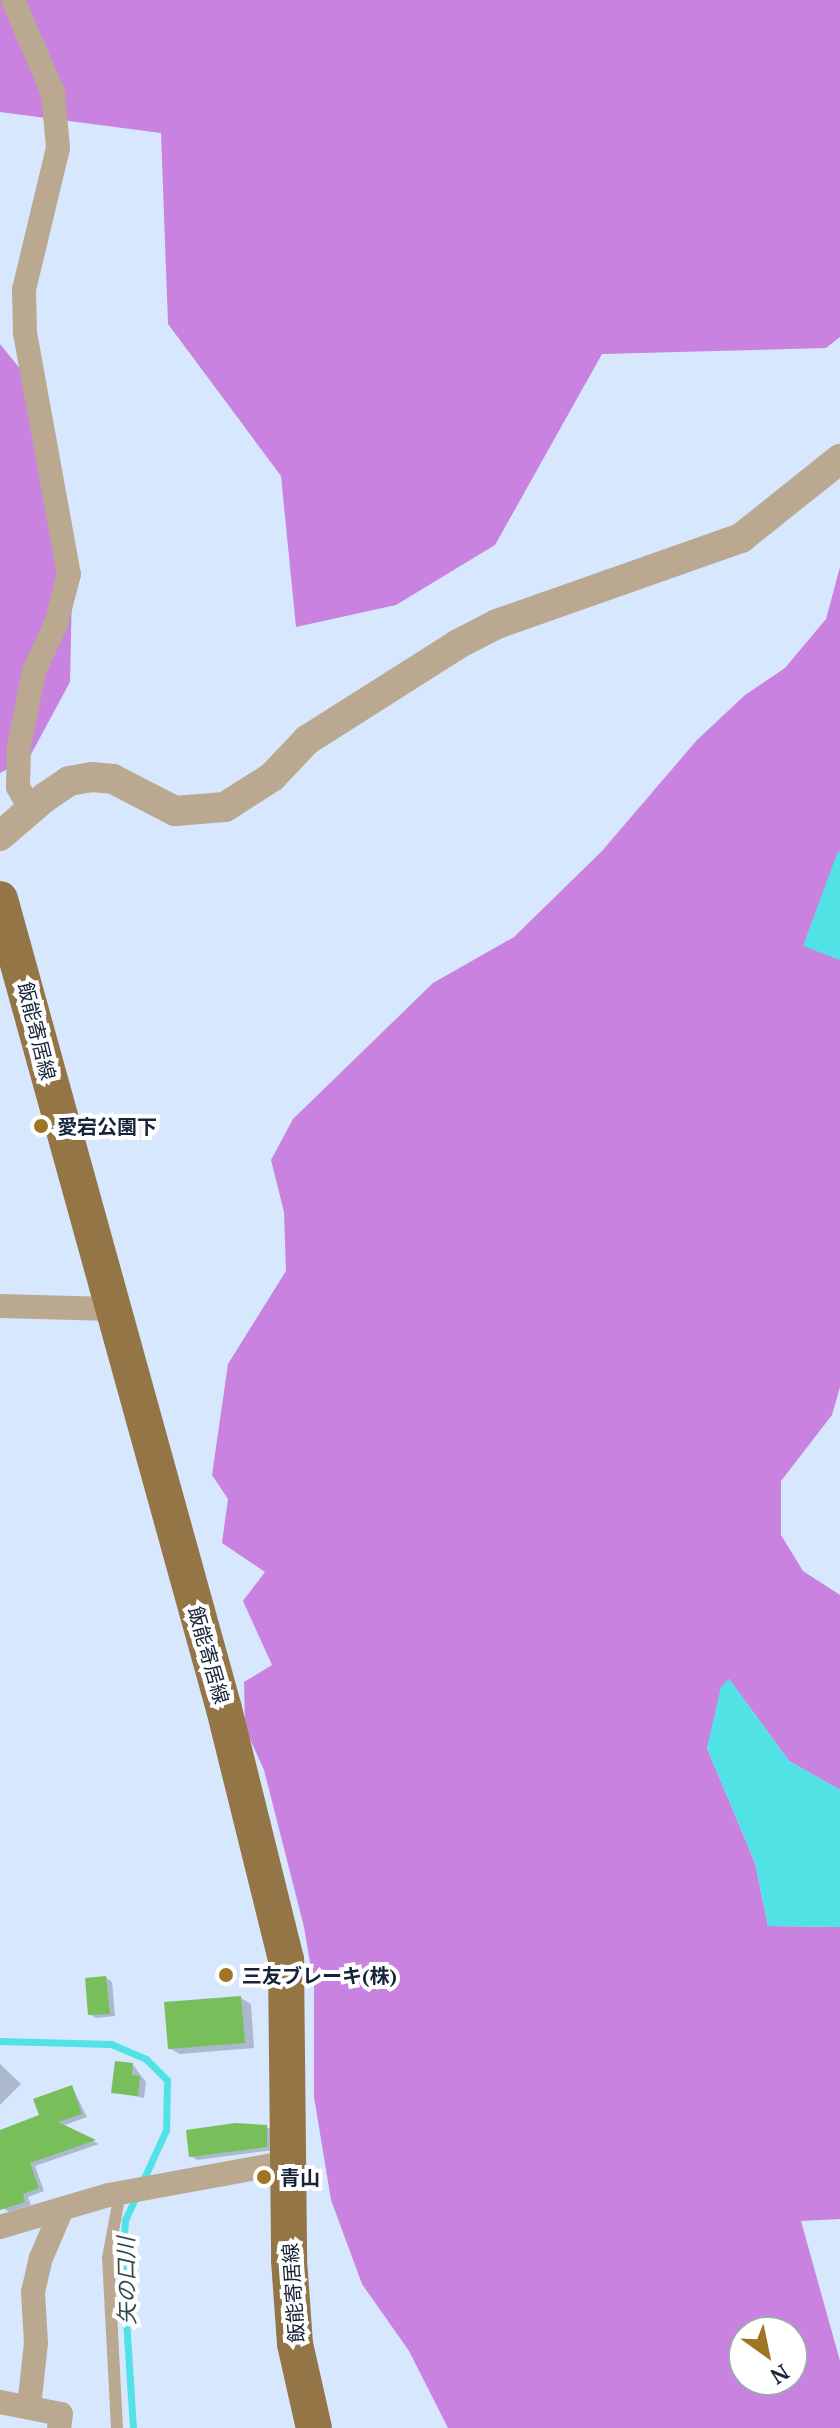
<!DOCTYPE html>
<html>
<head>
<meta charset="utf-8">
<style>
  body { margin:0 }
  #map { position:relative; width:840px; height:2428px; overflow:hidden; background:#d7e7fe; font-family:"PT Serif","Noto Sans JP",serif }
  div>[style] { position:absolute }
  [style*='--x'] { left:calc(var(--x)*1px); top:calc(var(--y)*1px); width:calc(var(--w)*1px); rotate:calc(var(--a)*1deg) }
  .forest>* { inset:0; background:#c982e0 }
  .water>* { inset:0; background:#51e2e5 }
  .shadow>* { inset:0; background:#0003 }
  .stream>* { height:7px; margin:-3.5px; padding:0 3.5px; transform-origin:3.5px; border-radius:3.5px; background:#51e2e5 }
  .building>* { inset:0; background:#78bf5c }
  .service>* { height:12px; margin:-6px; padding:0 6px; transform-origin:6px; border-radius:6px; background:#baa990 }
  .minor>* { height:24px; margin:-12px; padding:0 12px; transform-origin:12px; border-radius:12px; background:#baa990 }
  .tertiary>* { height:30px; margin:-15px; padding:0 15px; transform-origin:15px; border-radius:15px; background:#baa990 }
  .primary>* { height:36px; margin:-18px; padding:0 18px; transform-origin:18px; border-radius:18px; background:#947546 }
  .dots>* { width:22px; height:22px; translate:-50% -50%; box-sizing:border-box; border:4px solid #fff; border-radius:50% }
  span { translate:-50% -50%; white-space:nowrap; text-align:center; line-height:1.15; -webkit-text-stroke:8px #fff; paint-order:stroke }
  .street-label { font-size:20px; color:#162439 }
  .poi-label { font-size:20px; color:#162439; font-weight:700 }
  .left { translate:0 -50%; text-align:left }
  .water-label { font-size:22px; color:#2b4a4b; font-style:italic }
  .north { position:absolute; left:728px; top:2316px; width:80px; height:80px; box-sizing:border-box; background:#fff; border:2px solid #a2a7b0; border-radius:50%; rotate:147deg; font-size:22px; font-weight:700; line-height:32px; text-align:center; color:#162439 }
  .north::after { content:''; display:block; margin:auto; width:28px; height:36px; background:#a07425; clip-path:polygon(50% 0,100% 100%,50% 72%,0 100%) }
</style>
</head>
<body>
<div id="map">
  <div class="forest">
    <div style="clip-path:polygon(0 0,840px 0,840px 337px,826px 348px,602px 354px,495px 545px,396px 605px,296px 627px,281px 476px,168px 324px,161px 133px,0 112px)"></div>
    <div style="clip-path:polygon(0 344px,26px 376px,72px 591px,70px 682px,29px 758px,0 773px)"></div>
    <div style="clip-path:polygon(evenodd,840px 567px,840px 1387px,832px 1415px,781px 1481px,781px 1535px,803px 1571px,840px 1595px,840px 1790px,789px 1761px,729px 1679px,707px 1748px,755px 1863px,768px 1926px,840px 1927px,840px 2219px,801px 2221px,840px 2361px,840px 2428px,448px 2428px,409px 2351px,362px 2284px,331px 2200px,314px 2097px,314px 1986px,304px 1927px,264px 1770px,245px 1728px,244px 1682px,272px 1665px,243px 1601px,265px 1572px,222px 1543px,228px 1499px,212px 1475px,228px 1364px,286px 1271px,284px 1212px,271px 1160px,293px 1119px,433px 983px,514px 937px,602px 851px,697px 740px,745px 695px,785px 668px,826px 619px,840px 567px,744px 2332px,792px 2332px,792px 2380px,744px 2380px,744px 2332px)"></div>
  </div>
  <div class="water">
    <div style="clip-path:polygon(838px 851px,840px 853px,840px 960px,803px 946px)"></div>
    <div style="clip-path:polygon(729px 1679px,789px 1761px,840px 1790px,840px 1927px,768px 1926px,755px 1863px,707px 1748px,721px 1687px)"></div>
  </div>
  <div class="shadow">
    <div style="clip-path:polygon(106px 1978px,112px 1982px,115px 2016px,96px 2018px,90px 2014px)"></div>
    <div style="clip-path:polygon(241px 1998px,251px 2004px,254px 2048px,180px 2054px,169px 2048px)"></div>
    <div style="clip-path:polygon(0 2064px,21px 2084px,0 2105px)"></div>
    <div style="clip-path:polygon(133px 2065px,146px 2082px,144px 2098px,113px 2092px)"></div>
    <div style="clip-path:polygon(72px 2087px,87px 2117px,62px 2126px,99px 2144px,35px 2166px,44px 2191px,28px 2197px,31px 2205px,9px 2212px,0 2206px,0 2136px,41px 2116px)"></div>
    <div style="clip-path:polygon(266px 2127px,273px 2130px,273px 2150px,197px 2160px,191px 2156px)"></div>
  </div>
  <div class="stream">
    <div style="--x:0;--y:2041;--w:111;--a:1.5"></div>
    <div style="--x:111;--y:2044;--w:38;--a:23"></div>
    <div style="--x:146;--y:2059;--w:30;--a:45"></div>
    <div style="--x:167;--y:2080;--w:50;--a:91.1"></div>
    <div style="--x:166;--y:2130;--w:58;--a:114.4"></div>
    <div style="--x:133;--y:2428;--w:172;--a:-93.7"></div>
    <div style="--x:122;--y:2256;--w:36;--a:-85"></div>
    <div style="--x:125;--y:2220;--w:29;--a:-65"></div>
  </div>
  <div class="building">
    <div style="clip-path:polygon(106px 1976px,110px 2014px,88px 2015px,85px 1978px)"></div>
    <div style="clip-path:polygon(241px 1996px,245px 2043px,168px 2049px,164px 2002px)"></div>
    <div style="clip-path:polygon(115px 2061px,133px 2063px,132px 2075px,140px 2076px,138px 2096px,111px 2093px)"></div>
    <div style="clip-path:polygon(72px 2085px,82px 2114px,58px 2122px,96px 2140px,30px 2163px,39px 2188px,23px 2194px,25px 2202px,0 2210px,0 2130px,39px 2115px,33px 2099px)"></div>
    <div style="clip-path:polygon(235px 2123px,267px 2125px,267px 2147px,189px 2157px,186px 2130px)"></div>
  </div>
  <div class="service">
    <div style="--x:117;--y:2428;--w:170;--a:-93"></div>
    <div style="--x:108;--y:2258;--w:66;--a:-79.5"></div>
  </div>
  <div class="minor">
    <div style="--x:13;--y:0;--w:101;--a:66.7"></div>
    <div style="--x:53;--y:93;--w:55;--a:84.8"></div>
    <div style="--x:58;--y:148;--w:146;--a:103.5"></div>
    <div style="--x:24;--y:290;--w:43;--a:88.7"></div>
    <div style="--x:25;--y:333;--w:245;--a:79.7"></div>
    <div style="--x:69;--y:574;--w:52;--a:104.6"></div>
    <div style="--x:56;--y:624;--w:52;--a:115.1"></div>
    <div style="--x:34;--y:671;--w:76;--a:101.3"></div>
    <div style="--x:19;--y:746;--w:41;--a:91.4"></div>
    <div style="--x:18;--y:787;--w:25;--a:61"></div>
    <div style="--x:0;--y:1306;--w:111;--a:1.5"></div>
    <div style="--x:0;--y:2227;--w:114;--a:-16.4"></div>
    <div style="--x:109;--y:2195;--w:182;--a:-10.4"></div>
    <div style="--x:0;--y:2402;--w:62;--a:11.1"></div>
    <div style="--x:61;--y:2414;--w:14;--a:98"></div>
    <div style="--x:29;--y:2407;--w:64;--a:-83.8"></div>
    <div style="--x:36;--y:2343;--w:51;--a:-93.4"></div>
    <div style="--x:33;--y:2292;--w:35;--a:-77"></div>
    <div style="--x:41;--y:2258;--w:53;--a:-66.8"></div>
  </div>
  <div class="tertiary">
    <div style="--x:0;--y:836;--w:58;--a:-40.8"></div>
    <div style="--x:44;--y:798;--w:30;--a:-34"></div>
    <div style="--x:69;--y:781;--w:22;--a:-10"></div>
    <div style="--x:91;--y:777;--w:22;--a:5"></div>
    <div style="--x:113;--y:779;--w:70;--a:27.3"></div>
    <div style="--x:175;--y:811;--w:50;--a:-4.6"></div>
    <div style="--x:225;--y:807;--w:56;--a:-32.6"></div>
    <div style="--x:272;--y:777;--w:51;--a:-46.6"></div>
    <div style="--x:307;--y:740;--w:179;--a:-32.4"></div>
    <div style="--x:458;--y:644;--w:44;--a:-27.1"></div>
    <div style="--x:497;--y:624;--w:259;--a:-19.4"></div>
    <div style="--x:741;--y:538;--w:127;--a:-38.6"></div>
  </div>
  <div class="primary">
    <div style="--x:0;--y:899;--w:840;--a:74.54"></div>
    <div style="--x:224;--y:1709;--w:259;--a:76.1"></div>
    <div style="--x:286;--y:1960;--w:300;--a:89.4"></div>
    <div style="--x:289;--y:2260;--w:84;--a:85.9"></div>
    <div style="--x:295;--y:2344;--w:86;--a:77.3"></div>
  </div>
  <div class="dots">
    <div style="left:41px;top:1126px;background:#a07425"></div>
    <div style="left:226px;top:1975px;background:#a07425"></div>
    <div style="left:264px;top:2177px;background:#a07425"></div>
  </div>
  <div class="street-label">
    <span style="left:37px;top:1031px;rotate:76deg">飯能寄居線</span>
    <span style="left:209px;top:1655px;rotate:74deg">飯能寄居線</span>
    <span style="left:293px;top:2293px;rotate:-94deg">飯能寄居線</span>
  </div>
  <div class="poi-label">
    <span class="left" style="left:57px;top:1126px">愛宕公園下</span>
    <span class="left" style="left:242px;top:1975px">三友ブレーキ(株)</span>
    <span class="left" style="left:280px;top:2177px">青山</span>
  </div>
  <div class="water-label">
    <span style="left:126px;top:2281px;rotate:-91deg">矢の口川</span>
  </div>
  <div class="north">N</div>
</div>
</body>
</html>
